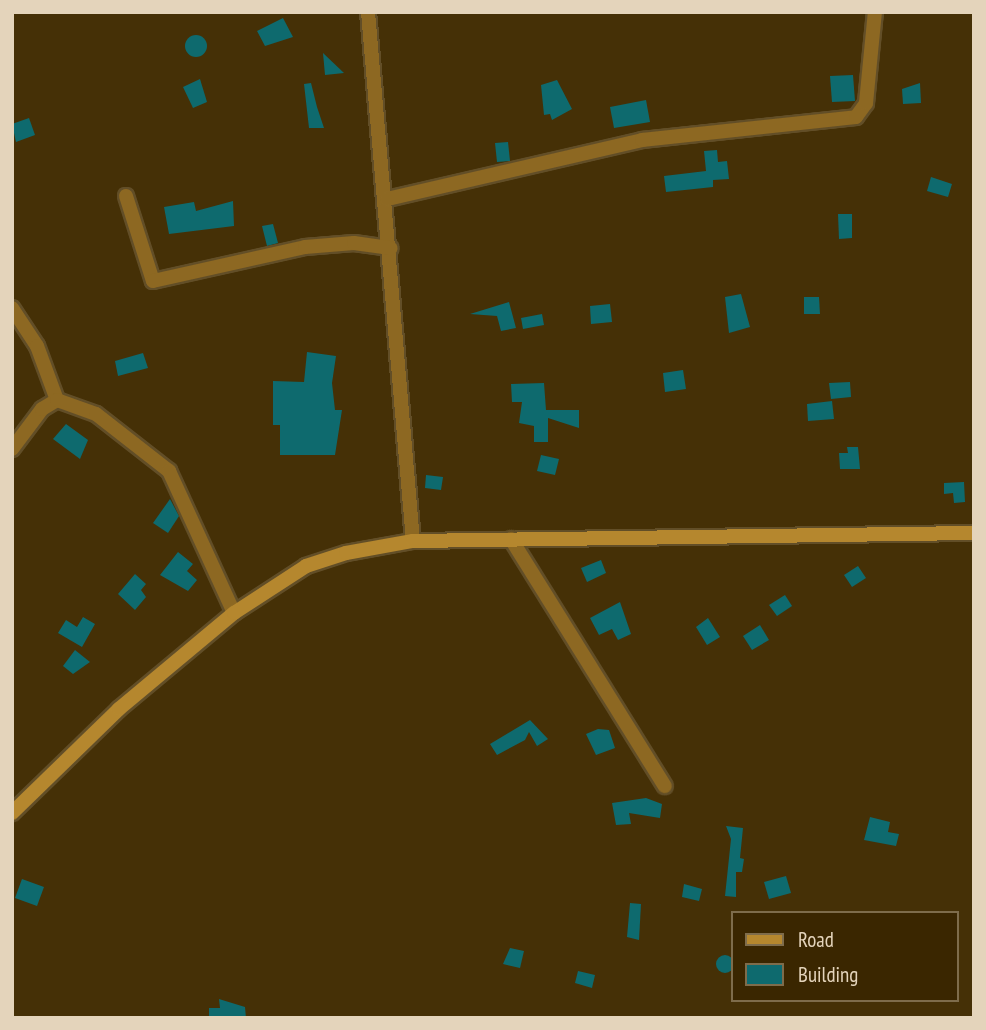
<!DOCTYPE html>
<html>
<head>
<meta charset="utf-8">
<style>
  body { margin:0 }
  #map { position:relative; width:986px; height:1030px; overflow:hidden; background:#453006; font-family:"PT Sans Narrow",sans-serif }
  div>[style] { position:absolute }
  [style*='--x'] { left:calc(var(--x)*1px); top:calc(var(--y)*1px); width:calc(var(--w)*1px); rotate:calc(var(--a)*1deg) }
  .building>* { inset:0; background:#0e6a6e }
  .round { border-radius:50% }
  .roads { filter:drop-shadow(2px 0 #624e27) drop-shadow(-2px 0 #624e27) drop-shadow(0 2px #624e27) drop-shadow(0 -2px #624e27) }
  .street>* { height:14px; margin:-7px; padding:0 7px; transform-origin:7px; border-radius:7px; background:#8d6822 }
  .secondary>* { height:14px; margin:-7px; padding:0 7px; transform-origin:7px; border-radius:7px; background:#b5872e }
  span { translate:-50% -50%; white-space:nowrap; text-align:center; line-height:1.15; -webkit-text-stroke:7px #3a2600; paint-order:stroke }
  .frame { position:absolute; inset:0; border:14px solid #e4d4bb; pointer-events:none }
  .legend { position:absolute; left:731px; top:911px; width:228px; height:91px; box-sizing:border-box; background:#3a2600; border:2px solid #7e6c4b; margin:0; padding:9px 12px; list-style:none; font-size:21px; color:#e4d4bb }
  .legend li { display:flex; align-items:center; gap:14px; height:35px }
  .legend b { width:35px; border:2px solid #7e6c4b }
</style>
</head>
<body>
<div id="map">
  <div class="building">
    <div style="clip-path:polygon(283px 18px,293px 37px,265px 46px,257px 31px)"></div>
    <div class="round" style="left:185px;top:35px;width:22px;height:22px"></div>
    <div style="clip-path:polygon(323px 53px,344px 73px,325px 75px)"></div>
    <div style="clip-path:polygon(853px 75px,855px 101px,832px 102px,830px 76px)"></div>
    <div style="clip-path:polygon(200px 79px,207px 102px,193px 108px,183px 87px)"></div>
    <div style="clip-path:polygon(557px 80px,572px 109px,552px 120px,550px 114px,544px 115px,541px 85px)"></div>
    <div style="clip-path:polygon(311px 83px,317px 107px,324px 128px,309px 128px,304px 84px)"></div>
    <div style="clip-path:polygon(920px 83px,921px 103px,903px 104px,902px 89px)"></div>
    <div style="clip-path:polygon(646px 100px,650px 122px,614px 128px,610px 107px)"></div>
    <div style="clip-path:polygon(29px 118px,35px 135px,16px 142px,12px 124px)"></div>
    <div style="clip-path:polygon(508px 142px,510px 161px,497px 162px,495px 143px)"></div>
    <div style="clip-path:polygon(717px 150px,718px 162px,727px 161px,729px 179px,713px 180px,713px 187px,666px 192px,664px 176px,706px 171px,704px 151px)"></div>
    <div style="clip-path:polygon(931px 177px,952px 184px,948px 197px,927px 191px)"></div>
    <div style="clip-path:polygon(233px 201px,234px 226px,169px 234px,164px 207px,194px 202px,196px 211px)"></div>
    <div style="clip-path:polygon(838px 214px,852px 214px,852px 238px,839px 239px)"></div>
    <div style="clip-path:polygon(273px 224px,278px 243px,267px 246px,262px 226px)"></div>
    <div style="clip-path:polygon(741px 294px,750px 327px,729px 333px,725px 297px)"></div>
    <div style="clip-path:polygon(804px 297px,819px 297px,820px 314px,804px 314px)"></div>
    <div style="clip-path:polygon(509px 302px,516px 328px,501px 331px,497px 316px,470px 314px)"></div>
    <div style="clip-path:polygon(610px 304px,612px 322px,591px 324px,590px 306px)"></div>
    <div style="clip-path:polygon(542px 314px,544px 325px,523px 329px,521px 318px)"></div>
    <div style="clip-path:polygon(307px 352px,336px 356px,332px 383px,335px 410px,342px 410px,335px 455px,280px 455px,280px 425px,273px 425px,273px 381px,304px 382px)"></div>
    <div style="clip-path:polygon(143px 353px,148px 368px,118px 376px,115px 361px)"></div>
    <div style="clip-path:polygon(683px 370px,686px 389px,665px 392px,663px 373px)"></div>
    <div style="clip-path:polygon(850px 382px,851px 397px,831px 399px,829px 383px)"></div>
    <div style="clip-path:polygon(544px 383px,546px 410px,579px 410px,579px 428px,548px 418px,548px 442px,534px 442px,534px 426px,519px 423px,522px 402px,512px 402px,511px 384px)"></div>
    <div style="clip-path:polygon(832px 401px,834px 419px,808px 421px,807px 404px)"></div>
    <div style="clip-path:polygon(66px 424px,88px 440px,80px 459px,53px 439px)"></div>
    <div style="clip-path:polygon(847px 447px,858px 447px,860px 469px,840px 469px,839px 453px,848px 453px)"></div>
    <div style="clip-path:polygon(541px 455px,559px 459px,555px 475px,537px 471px)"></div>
    <div style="clip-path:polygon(426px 475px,443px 477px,441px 490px,425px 488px)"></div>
    <div style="clip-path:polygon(964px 482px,965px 502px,954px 503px,953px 493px,944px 494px,944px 483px)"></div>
    <div style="clip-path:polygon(170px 499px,179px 516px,168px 533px,153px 523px)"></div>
    <div style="clip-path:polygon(178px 552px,193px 564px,187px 571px,197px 580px,188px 591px,160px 575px)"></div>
    <div style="clip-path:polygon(601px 560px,606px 573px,587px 582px,581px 568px)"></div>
    <div style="clip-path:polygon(858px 566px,866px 578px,852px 587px,844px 575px)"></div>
    <div style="clip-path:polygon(135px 574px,146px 584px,141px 590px,146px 597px,135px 610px,118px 594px)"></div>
    <div style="clip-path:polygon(785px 595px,792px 606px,777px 616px,769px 605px)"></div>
    <div style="clip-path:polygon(620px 602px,631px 634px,618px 640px,612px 629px,599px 635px,590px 618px)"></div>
    <div style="clip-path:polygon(83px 617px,95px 624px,82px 647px,58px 633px,66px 620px,77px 627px)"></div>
    <div style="clip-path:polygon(708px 618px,720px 637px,707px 645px,696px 627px)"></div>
    <div style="clip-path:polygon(760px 625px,769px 640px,752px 650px,743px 636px)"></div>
    <div style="clip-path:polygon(75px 650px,90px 662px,73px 674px,63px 666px)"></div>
    <div style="clip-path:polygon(530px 720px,548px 739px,537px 746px,529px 732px,525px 740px,497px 755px,490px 744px)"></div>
    <div style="clip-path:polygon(598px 729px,609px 730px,615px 748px,596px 755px,586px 734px)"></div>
    <div style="clip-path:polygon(646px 798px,662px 804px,660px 818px,629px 813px,631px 824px,616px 825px,612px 803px)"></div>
    <div style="clip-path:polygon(870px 817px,890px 822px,888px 832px,899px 834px,896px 846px,864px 840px)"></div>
    <div style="clip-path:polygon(726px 826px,743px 828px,740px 858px,744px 859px,742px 872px,736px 872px,736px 897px,725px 896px,731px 839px)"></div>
    <div style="clip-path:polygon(786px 876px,791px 893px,769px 899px,764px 882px)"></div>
    <div style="clip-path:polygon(22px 879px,44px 887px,37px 906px,15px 898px)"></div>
    <div style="clip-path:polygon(684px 884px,702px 889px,699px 901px,682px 897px)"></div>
    <div style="clip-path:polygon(630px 903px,641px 904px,639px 940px,627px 937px)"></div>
    <div style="clip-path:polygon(510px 948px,524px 951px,520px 968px,503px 964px)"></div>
    <div class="round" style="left:716px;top:955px;width:18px;height:18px"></div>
    <div style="clip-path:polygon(578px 971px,595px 975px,592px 988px,575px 983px)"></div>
    <div style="clip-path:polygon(219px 999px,245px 1007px,246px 1018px,209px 1018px,209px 1008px,220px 1008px)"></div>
  </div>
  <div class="roads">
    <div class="street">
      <div style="--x:368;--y:12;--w:531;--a:85.14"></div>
      <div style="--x:126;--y:196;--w:89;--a:72.4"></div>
      <div style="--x:153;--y:281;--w:156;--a:-12.6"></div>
      <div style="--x:305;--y:247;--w:49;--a:-4.7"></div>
      <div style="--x:354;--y:243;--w:37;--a:8"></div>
      <div style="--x:387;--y:199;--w:262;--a:-13"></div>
      <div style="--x:642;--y:140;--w:215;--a:-6.1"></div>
      <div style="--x:856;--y:117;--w:17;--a:-54"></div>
      <div style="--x:866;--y:103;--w:91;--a:-84.4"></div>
      <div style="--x:12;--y:308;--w:45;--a:56.7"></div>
      <div style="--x:37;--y:346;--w:58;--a:69.7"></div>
      <div style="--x:12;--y:449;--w:50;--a:-53.1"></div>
      <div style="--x:42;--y:409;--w:17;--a:-31"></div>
      <div style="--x:57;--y:400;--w:41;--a:19.7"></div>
      <div style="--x:96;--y:414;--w:93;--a:38"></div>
      <div style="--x:169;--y:471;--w:156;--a:65.4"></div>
      <div style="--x:511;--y:539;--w:291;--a:58.1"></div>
    </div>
    <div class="secondary">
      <div style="--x:12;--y:813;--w:149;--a:-44.2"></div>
      <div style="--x:119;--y:709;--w:150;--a:-39.9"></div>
      <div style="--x:234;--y:613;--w:86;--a:-33.1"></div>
      <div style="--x:306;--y:566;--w:42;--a:-18"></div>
      <div style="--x:346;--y:553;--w:68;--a:-10.2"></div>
      <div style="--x:413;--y:541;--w:561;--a:-0.82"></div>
    </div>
  </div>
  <div class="frame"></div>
  <ul class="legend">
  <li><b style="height:9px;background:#b5872e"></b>Road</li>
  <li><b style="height:19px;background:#0e6a6e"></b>Building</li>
  </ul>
</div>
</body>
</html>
